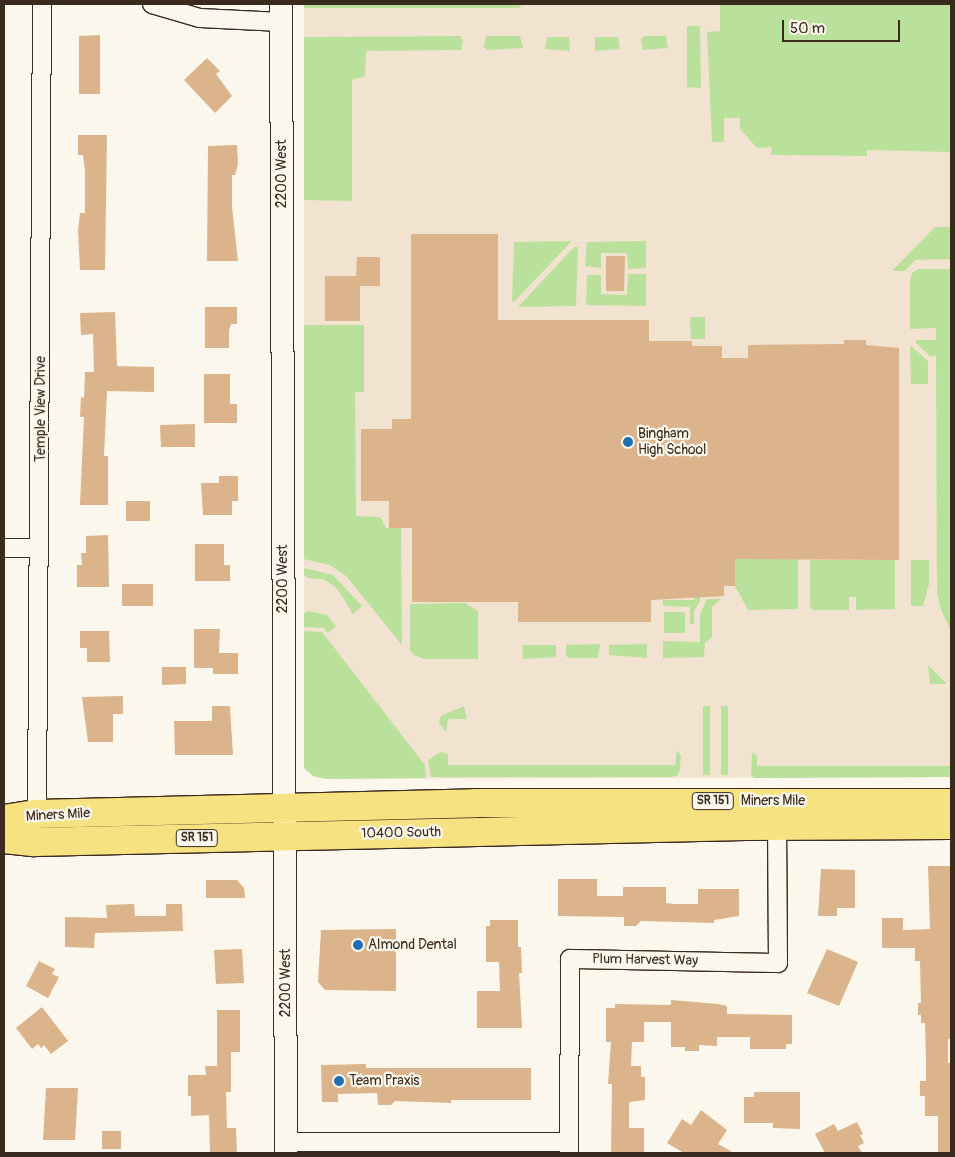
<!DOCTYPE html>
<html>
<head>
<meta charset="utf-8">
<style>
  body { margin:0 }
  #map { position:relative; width:955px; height:1157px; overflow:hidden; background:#fbf7ec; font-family:Pangolin,sans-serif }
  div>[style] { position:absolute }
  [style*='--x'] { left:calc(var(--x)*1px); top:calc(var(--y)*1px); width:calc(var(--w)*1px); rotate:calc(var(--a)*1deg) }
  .built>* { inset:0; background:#f1e3cf }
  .green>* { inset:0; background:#bae19c }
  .building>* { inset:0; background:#dbb48c }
  .roads { filter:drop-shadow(1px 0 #3b2a1e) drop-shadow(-1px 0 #3b2a1e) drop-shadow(0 1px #3b2a1e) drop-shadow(0 -1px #3b2a1e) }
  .minor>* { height:18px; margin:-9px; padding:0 9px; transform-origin:9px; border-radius:9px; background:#fbf7ec }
  .tertiary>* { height:22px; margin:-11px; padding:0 11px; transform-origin:11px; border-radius:11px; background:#fbf7ec }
  .primary>* { height:28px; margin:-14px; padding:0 14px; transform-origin:14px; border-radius:14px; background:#f7e281 }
  .dots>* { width:14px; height:14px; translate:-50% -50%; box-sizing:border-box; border:2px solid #fbf7ec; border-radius:50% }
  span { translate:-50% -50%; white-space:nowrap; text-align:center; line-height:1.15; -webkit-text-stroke:4.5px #fbf7ec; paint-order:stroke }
  .shield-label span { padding:1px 4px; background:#fbf7ec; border:1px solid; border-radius:4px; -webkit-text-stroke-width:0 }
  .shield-label { font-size:12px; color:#3b2a1e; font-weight:700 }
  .street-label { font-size:14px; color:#3b2a1e }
  .poi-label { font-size:14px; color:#3b2a1e }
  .left { translate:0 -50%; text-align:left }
  .frame { position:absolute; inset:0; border:5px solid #3b2a1e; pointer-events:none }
  .scale { position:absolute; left:782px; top:20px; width:118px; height:22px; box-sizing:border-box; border:2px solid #3b2a1e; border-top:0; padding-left:6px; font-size:15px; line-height:18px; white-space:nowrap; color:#3b2a1e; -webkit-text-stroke:4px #fbf7ec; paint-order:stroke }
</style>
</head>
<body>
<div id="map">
  <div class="built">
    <div style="clip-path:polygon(304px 4px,951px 4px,951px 777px,326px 779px,313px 776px,304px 768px)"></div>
  </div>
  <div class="green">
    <div style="clip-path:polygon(304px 4px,523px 4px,519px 8px,304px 8px)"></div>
    <div style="clip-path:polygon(720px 4px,951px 4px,951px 152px,867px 150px,867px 156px,771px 155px,772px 147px,757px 148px,740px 129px,740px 118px,724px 118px,724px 142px,712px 142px,707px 32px,720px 31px)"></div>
    <div style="clip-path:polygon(687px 26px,700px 26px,701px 88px,687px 87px)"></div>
    <div style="clip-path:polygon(460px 36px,463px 40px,461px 50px,366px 51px,365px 76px,352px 80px,352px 201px,304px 200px,304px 37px)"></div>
    <div style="clip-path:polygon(486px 36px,520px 36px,523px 48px,487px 50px,484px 47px)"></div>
    <div style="clip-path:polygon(644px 36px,666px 36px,668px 48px,643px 50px,641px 39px)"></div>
    <div style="clip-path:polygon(569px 37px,570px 51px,545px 49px,547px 37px)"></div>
    <div style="clip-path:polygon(595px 37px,618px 37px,620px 49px,595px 51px)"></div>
    <div style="clip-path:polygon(935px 227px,951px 227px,951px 259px,915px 260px,905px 271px,892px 271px)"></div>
    <div style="clip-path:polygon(572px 241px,514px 302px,512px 300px,514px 242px)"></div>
    <div style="clip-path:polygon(646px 241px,646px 268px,628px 269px,627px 253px,601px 253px,601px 268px,585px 266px,587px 242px)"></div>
    <div style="clip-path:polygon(574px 247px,578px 247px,576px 306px,518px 307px)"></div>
    <div style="clip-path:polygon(918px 269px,951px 269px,951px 631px,941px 610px,937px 593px,936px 356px,930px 356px,916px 343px,916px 340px,936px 340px,936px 328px,910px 329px,910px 282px,912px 273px)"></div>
    <div style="clip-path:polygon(628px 274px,646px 274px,646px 306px,586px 305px,587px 275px,601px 275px,601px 294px,627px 295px)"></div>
    <div style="clip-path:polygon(705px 317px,705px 339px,691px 339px,690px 317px)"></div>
    <div style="clip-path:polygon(304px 325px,364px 325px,364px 392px,355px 392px,356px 516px,380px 517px,386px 528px,401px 528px,402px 645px,346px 576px,330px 565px,304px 559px)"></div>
    <div style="clip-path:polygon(910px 345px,928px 361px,928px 384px,911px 384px)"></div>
    <div style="clip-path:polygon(735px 559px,798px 559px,798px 609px,748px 610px,735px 586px)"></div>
    <div style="clip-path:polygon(810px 560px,895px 560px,895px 609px,856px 610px,856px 597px,849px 597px,849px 610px,812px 610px,810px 606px)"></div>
    <div style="clip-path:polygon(911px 560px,929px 560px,929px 584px,923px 606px,911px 606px)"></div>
    <div style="clip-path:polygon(304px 568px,333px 575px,362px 606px,353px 614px,336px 587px,323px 579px,308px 578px,304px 575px)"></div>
    <div style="clip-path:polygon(694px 596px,700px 596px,700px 601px,694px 611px,694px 624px,690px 624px,690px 607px,663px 606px,663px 600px,694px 600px)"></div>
    <div style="clip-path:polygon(707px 599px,721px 599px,712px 607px,712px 637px,705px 643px,704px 657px,663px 658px,663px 641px,700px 642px,700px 614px)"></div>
    <div style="clip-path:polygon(465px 603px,478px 611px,478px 659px,424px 659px,414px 655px,410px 650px,410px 604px)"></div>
    <div style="clip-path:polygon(308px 611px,327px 615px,336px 626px,328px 633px,324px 628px,304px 627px,304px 613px)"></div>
    <div style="clip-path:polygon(664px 612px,685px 612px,685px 633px,664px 633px)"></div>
    <div style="clip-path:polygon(304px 631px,322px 632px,425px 765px,426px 778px,326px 779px,313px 776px,304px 768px)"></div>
    <div style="clip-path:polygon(600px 644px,598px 658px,568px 658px,566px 655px,566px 645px)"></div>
    <div style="clip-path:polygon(647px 644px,647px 658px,609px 655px,609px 645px)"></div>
    <div style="clip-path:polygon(522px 645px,556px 645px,556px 657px,523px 659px)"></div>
    <div style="clip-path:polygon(928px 665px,946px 683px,945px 684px,930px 684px)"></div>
    <div style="clip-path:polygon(464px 706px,467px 719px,448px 719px,446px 732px,439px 723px,441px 716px)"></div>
    <div style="clip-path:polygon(703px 706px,710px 706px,710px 775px,703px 775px)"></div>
    <div style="clip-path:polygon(721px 706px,728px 706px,728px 775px,721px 775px)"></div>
    <div style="clip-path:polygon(677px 751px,681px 755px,680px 770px,677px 776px,669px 777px,431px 777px,428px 760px,441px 752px,448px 754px,448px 765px,675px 765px)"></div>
    <div style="clip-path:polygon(752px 753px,757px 755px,757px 766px,951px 766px,951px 777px,754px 778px,751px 775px)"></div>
  </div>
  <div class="building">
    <div style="clip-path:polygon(100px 35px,100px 94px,79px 94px,79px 36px)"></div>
    <div style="clip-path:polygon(207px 58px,220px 71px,216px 74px,232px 96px,215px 113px,184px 80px)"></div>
    <div style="clip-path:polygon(78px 135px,107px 135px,105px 270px,80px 270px,78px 230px,80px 213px,85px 213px,85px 171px,83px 155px,78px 155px)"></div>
    <div style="clip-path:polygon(237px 145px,238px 164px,235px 175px,232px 175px,232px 207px,238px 261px,207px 261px,208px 146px)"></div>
    <div style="clip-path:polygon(411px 234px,498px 234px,498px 320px,649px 320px,649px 341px,692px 341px,692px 346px,722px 346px,722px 358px,748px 358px,748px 345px,844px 344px,844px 340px,866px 340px,866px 345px,899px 348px,899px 560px,735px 559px,735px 586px,724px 586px,724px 596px,651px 600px,651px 622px,518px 622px,518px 602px,412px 602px,412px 528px,389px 528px,389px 501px,361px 501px,361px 429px,392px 429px,392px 419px,411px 419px)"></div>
    <div style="clip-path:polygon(606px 256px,625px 256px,624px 291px,606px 291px)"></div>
    <div style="clip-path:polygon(357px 257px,380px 257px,380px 286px,360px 286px,360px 321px,325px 321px,325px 276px,356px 276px)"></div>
    <div style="clip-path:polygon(205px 307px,237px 307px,237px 324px,231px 324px,229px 330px,229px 348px,205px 348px)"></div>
    <div style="clip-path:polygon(115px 312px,117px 366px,154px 367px,154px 392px,107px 391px,104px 456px,108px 456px,108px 505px,80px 505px,84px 417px,80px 417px,81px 397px,84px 398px,85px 372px,94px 372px,93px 334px,81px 335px,80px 313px)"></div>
    <div style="clip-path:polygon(204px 374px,230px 374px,230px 404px,237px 404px,237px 423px,204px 423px)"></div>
    <div style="clip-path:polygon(195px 424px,195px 447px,161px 447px,160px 425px)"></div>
    <div style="clip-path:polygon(219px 476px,238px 476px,238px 501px,232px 501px,232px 515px,203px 515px,201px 483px,219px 483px)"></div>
    <div style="clip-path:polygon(126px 501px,150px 501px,150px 521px,126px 521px)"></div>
    <div style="clip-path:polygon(108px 535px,109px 587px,77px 587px,77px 565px,82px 565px,81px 553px,86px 553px,86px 536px)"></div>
    <div style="clip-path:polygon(195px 544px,224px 544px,224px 565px,230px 565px,230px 581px,195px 581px)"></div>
    <div style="clip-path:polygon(122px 584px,153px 584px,153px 606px,122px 606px)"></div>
    <div style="clip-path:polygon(194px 629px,220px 629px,219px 653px,238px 653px,238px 674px,213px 674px,213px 668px,194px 668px)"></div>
    <div style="clip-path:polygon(80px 631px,109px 631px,110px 662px,87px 662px,87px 648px,80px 648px)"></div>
    <div style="clip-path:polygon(162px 667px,186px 667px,186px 684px,162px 685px)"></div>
    <div style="clip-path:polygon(123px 696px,123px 714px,113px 714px,113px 742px,88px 742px,82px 697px)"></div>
    <div style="clip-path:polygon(212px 706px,230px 706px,233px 755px,175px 755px,174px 721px,212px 721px)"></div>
    <div style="clip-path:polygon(928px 866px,951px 866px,951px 1039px,948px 1039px,948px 1063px,951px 1063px,951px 1153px,938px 1153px,938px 1116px,925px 1116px,925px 1096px,920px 1096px,920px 1081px,926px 1081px,926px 1063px,925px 1023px,921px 1023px,921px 1015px,918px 1015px,918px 1003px,921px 1003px,920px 961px,915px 961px,915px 948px,882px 948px,882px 918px,903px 918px,903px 930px,930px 929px)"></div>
    <div style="clip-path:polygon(821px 869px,855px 870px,855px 908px,837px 908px,837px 916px,818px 916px)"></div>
    <div style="clip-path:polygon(558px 879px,597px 879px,597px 896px,623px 896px,623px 887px,666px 887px,666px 903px,674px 904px,698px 904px,698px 889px,739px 889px,739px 916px,714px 920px,714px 923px,641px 921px,636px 926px,624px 926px,624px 917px,558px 916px)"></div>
    <div style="clip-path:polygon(206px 880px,237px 880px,244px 888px,245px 898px,206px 898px)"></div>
    <div style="clip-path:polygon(134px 904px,135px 916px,166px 916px,166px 904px,182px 904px,183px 931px,95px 933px,94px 948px,65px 947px,65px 917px,107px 918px,106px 905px)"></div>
    <div style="clip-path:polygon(490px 920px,518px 920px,518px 947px,521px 947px,522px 973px,519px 973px,522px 1028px,477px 1028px,477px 991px,500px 991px,499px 962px,486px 962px,486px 926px,490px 926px)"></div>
    <div style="clip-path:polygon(396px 929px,396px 991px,325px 990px,318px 982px,321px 930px)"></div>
    <div style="clip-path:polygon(242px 949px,244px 983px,216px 984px,214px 950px)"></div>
    <div style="clip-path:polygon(827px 949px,858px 962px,839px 1006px,807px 993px)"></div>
    <div style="clip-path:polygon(39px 961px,55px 969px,52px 974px,59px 977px,48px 998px,26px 986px)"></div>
    <div style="clip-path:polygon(671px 1000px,718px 1004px,727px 1006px,727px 1014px,792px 1015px,792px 1044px,786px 1044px,786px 1049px,750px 1049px,750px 1037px,717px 1037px,717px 1046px,699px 1045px,699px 1051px,685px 1051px,685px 1047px,671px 1047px,671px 1022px,644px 1022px,644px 1042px,632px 1042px,631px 1066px,641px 1066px,641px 1077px,645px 1077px,645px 1100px,629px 1102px,629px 1128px,644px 1128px,644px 1153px,611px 1153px,612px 1084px,608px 1084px,611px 1042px,606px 1042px,606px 1008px,615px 1008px,615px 1004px,671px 1005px)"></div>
    <div style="clip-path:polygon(42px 1007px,68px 1041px,51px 1054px,44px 1045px,41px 1048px,38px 1044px,32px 1049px,16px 1028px)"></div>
    <div style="clip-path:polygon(217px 1010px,240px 1010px,240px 1052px,231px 1052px,231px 1092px,226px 1092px,227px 1128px,236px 1128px,237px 1153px,210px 1153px,209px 1115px,191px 1116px,191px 1096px,188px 1096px,188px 1075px,206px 1075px,205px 1066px,217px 1066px)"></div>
    <div style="clip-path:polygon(366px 1064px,366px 1068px,531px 1068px,531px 1100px,451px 1100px,451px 1103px,395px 1101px,391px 1105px,378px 1105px,377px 1093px,338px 1094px,338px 1102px,322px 1102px,321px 1065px)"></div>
    <div style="clip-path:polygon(46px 1088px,78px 1088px,75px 1140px,43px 1140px)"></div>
    <div style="clip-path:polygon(754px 1092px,800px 1092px,800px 1129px,773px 1128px,773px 1123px,744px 1123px,744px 1097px,754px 1097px)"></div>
    <div style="clip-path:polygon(701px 1110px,727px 1130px,718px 1144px,734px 1153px,684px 1153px,667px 1143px,682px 1119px,691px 1125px)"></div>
    <div style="clip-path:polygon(857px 1122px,863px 1134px,860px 1135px,864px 1143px,858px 1146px,862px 1153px,825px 1153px,815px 1134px,834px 1124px,838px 1131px)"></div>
    <div style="clip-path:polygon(102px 1131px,121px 1131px,121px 1149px,102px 1149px)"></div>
  </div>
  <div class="roads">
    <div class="minor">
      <div style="--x:152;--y:4;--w:50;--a:16.3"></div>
      <div style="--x:200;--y:18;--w:81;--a:2.8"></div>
      <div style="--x:4;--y:548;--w:35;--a:0"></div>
      <div style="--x:37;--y:814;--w:810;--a:-89.65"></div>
      <div style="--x:286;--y:1142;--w:283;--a:0"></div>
      <div style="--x:569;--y:1153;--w:194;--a:-89.7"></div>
      <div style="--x:570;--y:959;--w:208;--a:1.1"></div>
      <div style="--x:778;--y:963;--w:137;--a:-90.4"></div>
    </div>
    <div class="tertiary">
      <div style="--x:281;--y:4;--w:1149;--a:89.75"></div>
    </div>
    <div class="primary">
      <div style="--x:4;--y:819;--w:33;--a:-9"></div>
      <div style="--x:37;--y:814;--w:439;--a:-1.4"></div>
      <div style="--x:476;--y:803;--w:475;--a:0"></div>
      <div style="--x:4;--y:839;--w:31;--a:6"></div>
      <div style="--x:35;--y:842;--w:710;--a:-1.29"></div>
      <div style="--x:745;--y:826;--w:206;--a:-0.3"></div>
    </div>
  </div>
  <div class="dots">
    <div style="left:628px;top:442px;background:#1f6fb2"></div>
    <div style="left:358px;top:945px;background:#1f6fb2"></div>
    <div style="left:339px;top:1081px;background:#1f6fb2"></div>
  </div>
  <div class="shield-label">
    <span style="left:713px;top:801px">SR 151</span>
    <span style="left:197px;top:838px">SR 151</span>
  </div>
  <div class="street-label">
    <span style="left:282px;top:174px;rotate:-90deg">2200 West</span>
    <span style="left:41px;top:409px;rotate:-90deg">Temple View Drive</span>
    <span style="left:283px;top:579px;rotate:-90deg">2200 West</span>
    <span style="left:773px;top:801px">Miners Mile</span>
    <span style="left:58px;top:815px;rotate:-3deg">Miners Mile</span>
    <span style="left:401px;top:833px;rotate:-1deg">10400 South</span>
    <span style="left:645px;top:960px;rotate:1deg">Plum Harvest Way</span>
    <span style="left:286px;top:983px;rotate:-90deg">2200 West</span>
  </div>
  <div class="poi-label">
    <span class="left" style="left:638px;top:442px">Bingham<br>High School</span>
    <span class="left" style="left:368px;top:945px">Almond Dental</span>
    <span class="left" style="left:349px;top:1081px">Team Praxis</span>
  </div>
  <div class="frame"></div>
  <div class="scale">50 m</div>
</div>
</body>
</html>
